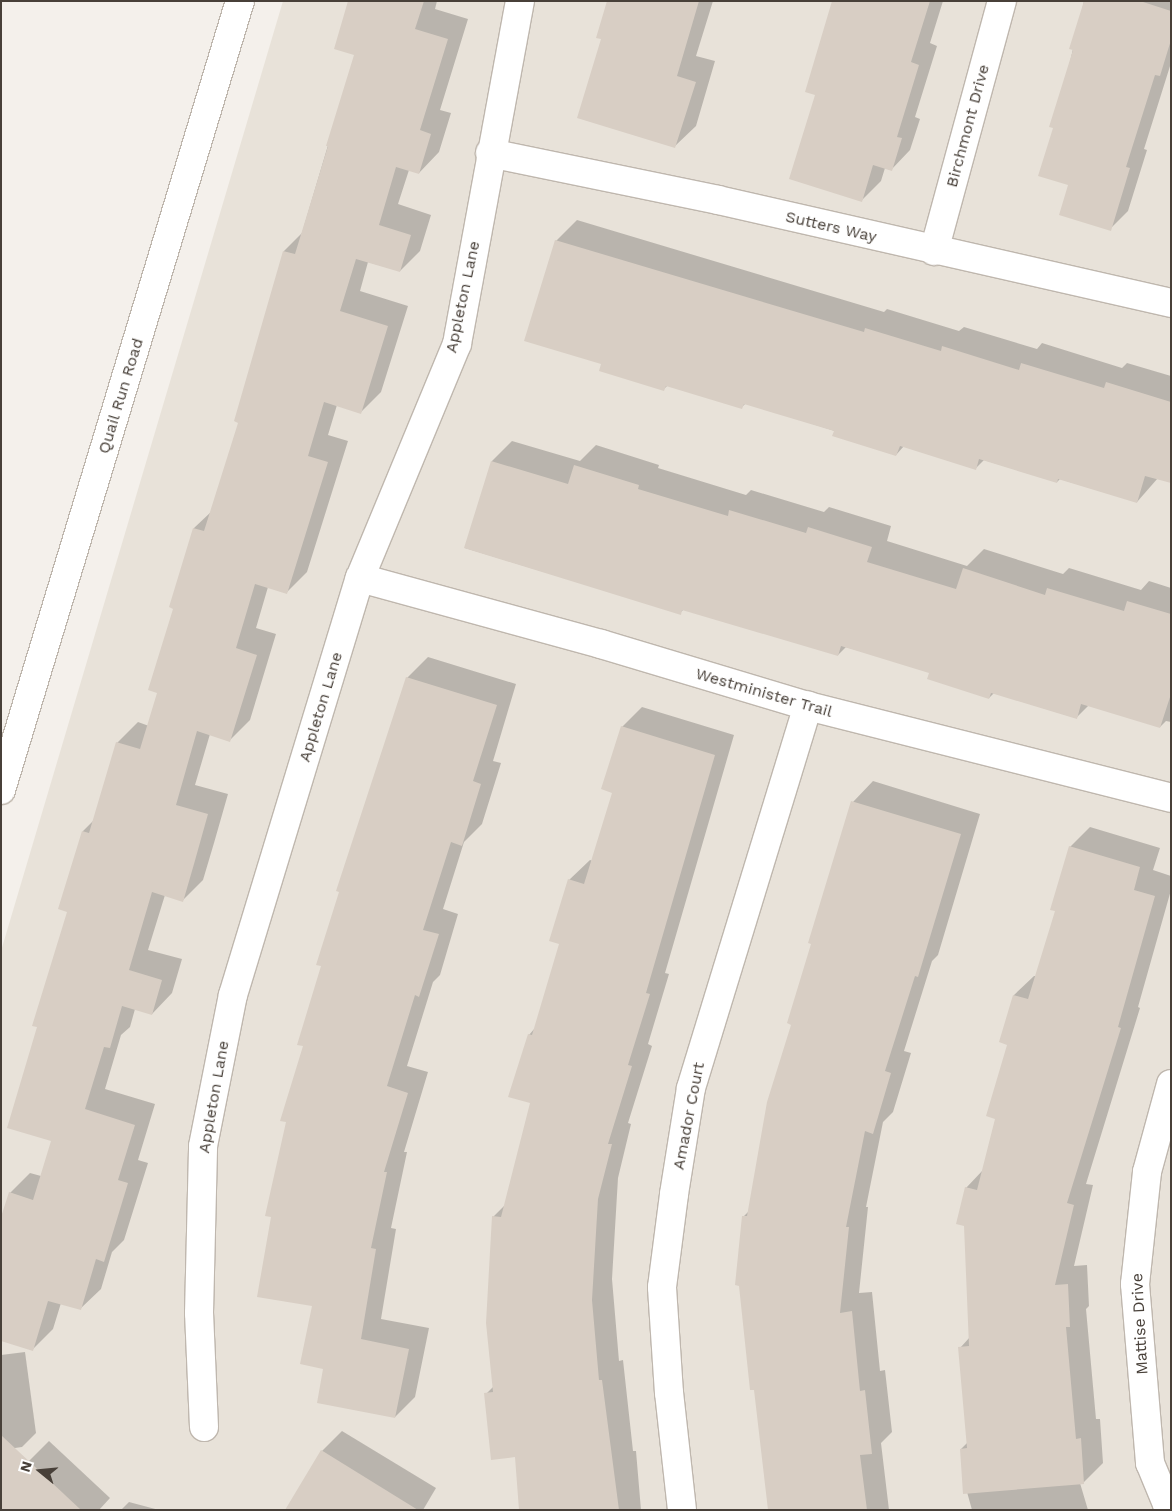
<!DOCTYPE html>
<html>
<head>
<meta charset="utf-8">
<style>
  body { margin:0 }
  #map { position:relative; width:1172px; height:1511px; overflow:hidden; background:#f4f0eb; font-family:"Work Sans",sans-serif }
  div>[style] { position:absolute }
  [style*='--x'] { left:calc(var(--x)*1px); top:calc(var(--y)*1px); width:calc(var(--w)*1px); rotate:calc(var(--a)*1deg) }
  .residential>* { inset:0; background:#e8e2d9 }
  .shadow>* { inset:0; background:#0003 }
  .building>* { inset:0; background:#d8cec4 }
  .roads { filter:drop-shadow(1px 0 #bfb7ae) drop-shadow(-1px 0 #bfb7ae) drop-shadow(0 1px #bfb7ae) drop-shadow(0 -1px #bfb7ae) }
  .minor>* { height:28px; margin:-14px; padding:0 14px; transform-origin:14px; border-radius:14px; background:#fff }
  .tertiary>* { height:28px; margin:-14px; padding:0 14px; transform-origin:14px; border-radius:14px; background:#fff }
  span { translate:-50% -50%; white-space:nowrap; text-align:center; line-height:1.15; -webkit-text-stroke:4px #fff; paint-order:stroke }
  .street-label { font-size:16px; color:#484039 }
  .frame { position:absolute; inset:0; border:2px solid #484039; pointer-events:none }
  .north { position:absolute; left:15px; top:1446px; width:50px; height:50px; -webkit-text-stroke:4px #fff; paint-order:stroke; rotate:287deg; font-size:14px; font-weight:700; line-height:20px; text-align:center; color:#484039 }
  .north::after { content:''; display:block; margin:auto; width:18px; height:22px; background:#484039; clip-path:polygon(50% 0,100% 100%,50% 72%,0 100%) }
</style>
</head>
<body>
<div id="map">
  <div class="residential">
    <div style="clip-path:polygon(283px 1px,1171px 1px,1171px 1510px,1px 1510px,1px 951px)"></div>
  </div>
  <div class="shadow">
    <div style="clip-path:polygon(349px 1px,437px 1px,435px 9px,468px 19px,440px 110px,451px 113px,439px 152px,419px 173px,409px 170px,398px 204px,431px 215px,420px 251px,400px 271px,368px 262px,360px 291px,408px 306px,381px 392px,361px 412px,337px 405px,328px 435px,348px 441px,307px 572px,287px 592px,268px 587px,256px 628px,276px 634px,250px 720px,230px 740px,210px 734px,195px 785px,228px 794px,214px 843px,203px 880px,183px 900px,165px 895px,148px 950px,182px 959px,172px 993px,152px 1014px,135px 1009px,130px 1027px,121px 1035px,105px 1089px,155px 1104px,138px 1160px,148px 1163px,124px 1240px,112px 1252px,101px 1289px,80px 1309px,61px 1303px,53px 1329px,33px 1349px,10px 1193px,30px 1173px,41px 1176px,52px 1141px,39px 1026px,69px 911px,83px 831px,94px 820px,117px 743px,138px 722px,149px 726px,159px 692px,175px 608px,194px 528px,212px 511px,239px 422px,235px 421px,284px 251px,302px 233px,355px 54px)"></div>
    <div style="clip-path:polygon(609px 1px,713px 1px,696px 56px,715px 61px,696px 126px,675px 146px,603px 38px)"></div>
    <div style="clip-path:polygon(833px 1px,943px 1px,930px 43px,937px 46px,915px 117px,920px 119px,910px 150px,891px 170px,885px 168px,881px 181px,862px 200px,816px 94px)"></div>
    <div style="clip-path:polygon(1084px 1px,1171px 1px,1171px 63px,1144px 149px,1147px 150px,1128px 211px,1110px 229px,1070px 184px,1055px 127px)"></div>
    <div style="clip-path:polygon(577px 220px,884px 312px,887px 309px,959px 331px,964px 327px,1037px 349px,1042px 343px,1122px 368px,1127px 363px,1171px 376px,1171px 481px,1158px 478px,1137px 502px,1060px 479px,1057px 482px,984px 460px,976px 468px,904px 446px,896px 455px,835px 431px,746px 403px,742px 407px,668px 385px,664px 389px,602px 363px,556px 241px)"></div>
    <div style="clip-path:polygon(512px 441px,580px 461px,596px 445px,659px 465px,658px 468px,746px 495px,751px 490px,824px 512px,829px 507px,891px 526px,887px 541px,967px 566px,984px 549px,1063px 574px,1069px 568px,1141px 590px,1149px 581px,1171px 588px,1171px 722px,1166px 721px,1160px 727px,1089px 705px,1076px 718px,994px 693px,989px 698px,931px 672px,846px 647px,838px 655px,684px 609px,680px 613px,465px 548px,492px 461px)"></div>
    <div style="clip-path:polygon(428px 657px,516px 684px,493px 761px,501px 763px,482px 824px,464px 842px,443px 909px,458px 914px,440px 975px,433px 982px,407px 1066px,428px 1072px,404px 1152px,407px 1152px,391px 1228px,396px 1229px,381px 1319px,429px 1328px,415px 1397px,395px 1417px,325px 1368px,314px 1305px,305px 1046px,407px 678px)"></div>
    <div style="clip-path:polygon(642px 707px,734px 735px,665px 973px,669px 974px,648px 1044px,652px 1046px,628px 1123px,631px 1124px,618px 1178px,612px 1279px,619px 1361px,623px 1360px,633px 1451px,636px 1451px,641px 1510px,520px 1510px,516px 1456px,486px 1394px,494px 1386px,493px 1217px,506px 1204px,531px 1103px,529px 1035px,535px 1028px,561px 944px,569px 880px,590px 860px,593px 861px,614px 792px,622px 727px)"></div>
    <div style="clip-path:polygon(873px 781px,980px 814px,938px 955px,932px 961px,904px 1051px,911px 1053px,893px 1112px,883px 1122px,866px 1207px,868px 1207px,859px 1293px,872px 1292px,880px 1371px,885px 1370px,892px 1432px,881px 1443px,889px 1510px,770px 1510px,744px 1216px,750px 1210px,793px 1024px,853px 802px)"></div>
    <div style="clip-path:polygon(1090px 827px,1160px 848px,1153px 870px,1171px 876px,1171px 890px,1138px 1007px,1140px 1008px,1086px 1184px,1093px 1185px,1074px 1266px,1087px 1265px,1089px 1306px,1086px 1309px,1096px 1419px,1100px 1419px,1103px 1463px,1083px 1483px,1080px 1483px,1088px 1510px,972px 1510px,967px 1492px,961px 1449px,968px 1442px,960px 1348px,970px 1337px,966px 1188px,983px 1170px,996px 1118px,1009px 1044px,1014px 995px,1034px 976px,1036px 976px,1057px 911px,1070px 847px)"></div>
    <div style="clip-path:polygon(25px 1352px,36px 1433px,22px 1447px,1px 1450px,1px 1355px)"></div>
    <div style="clip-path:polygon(342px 1431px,436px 1488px,423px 1510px,287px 1510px,322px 1451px)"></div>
    <div style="clip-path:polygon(49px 1441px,110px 1498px,99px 1510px,1px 1510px,29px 1461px)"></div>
    <div style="clip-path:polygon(129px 1502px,159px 1510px,121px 1510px)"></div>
  </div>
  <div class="building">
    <div style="clip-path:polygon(348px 1px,424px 1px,415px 29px,448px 39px,420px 130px,431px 134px,419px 174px,396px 167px,379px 225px,411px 235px,400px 272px,356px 259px,340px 311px,388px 326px,361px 414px,324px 402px,308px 456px,328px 462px,287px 594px,255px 584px,236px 648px,257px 655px,230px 742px,197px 731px,176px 805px,208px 814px,194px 864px,183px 902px,152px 892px,129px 970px,162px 980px,152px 1015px,122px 1006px,110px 1048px,104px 1047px,85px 1109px,135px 1125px,118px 1180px,128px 1183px,104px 1262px,96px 1259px,81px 1310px,48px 1301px,33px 1351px,1px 1341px,1px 1217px,9px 1192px,33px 1200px,51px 1141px,7px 1128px,37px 1027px,32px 1026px,67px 912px,58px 909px,82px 831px,89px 833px,116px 742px,140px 749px,157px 693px,148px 690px,173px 609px,169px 607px,193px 528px,204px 531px,238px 423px,234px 421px,283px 251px,295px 254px,328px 146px,326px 146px,354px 55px,334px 49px)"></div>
    <div style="clip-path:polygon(607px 1px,699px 1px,677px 76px,696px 82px,675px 148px,577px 118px,601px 39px,596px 38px)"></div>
    <div style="clip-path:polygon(832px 1px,930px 1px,911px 62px,919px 65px,897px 137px,902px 138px,892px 171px,873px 165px,862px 202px,789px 179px,815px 95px,805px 92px)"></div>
    <div style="clip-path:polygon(1084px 1px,1140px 1px,1171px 11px,1171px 40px,1160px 76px,1155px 75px,1126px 167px,1130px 168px,1111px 231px,1059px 215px,1068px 185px,1038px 176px,1053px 128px,1049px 127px,1073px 50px,1069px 49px)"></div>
    <div style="clip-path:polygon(555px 240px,864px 332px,865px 328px,941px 351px,942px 346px,1019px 370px,1021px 363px,1104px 388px,1106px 382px,1171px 402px,1171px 483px,1145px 476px,1137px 503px,1058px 479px,1057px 483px,979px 459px,976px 470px,900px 446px,896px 456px,832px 436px,834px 431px,744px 404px,742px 409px,666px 386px,664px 391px,599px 371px,601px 364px,524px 341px)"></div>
    <div style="clip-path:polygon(491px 461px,568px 484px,574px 465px,639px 485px,638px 489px,728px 516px,729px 510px,806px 533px,808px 527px,872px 547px,867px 562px,956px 589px,963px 568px,1045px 595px,1047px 588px,1124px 611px,1127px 601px,1171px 614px,1171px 694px,1160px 728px,1081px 704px,1077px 719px,991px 693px,989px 699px,927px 679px,929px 673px,841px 646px,838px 656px,682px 610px,681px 615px,464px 548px)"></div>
    <div style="clip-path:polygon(406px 677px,497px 705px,473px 781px,481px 784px,462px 846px,451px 842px,423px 930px,439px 934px,419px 997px,415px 995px,387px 1086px,408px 1093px,384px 1172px,387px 1172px,371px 1248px,376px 1249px,361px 1339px,409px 1349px,395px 1418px,317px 1403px,323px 1369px,300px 1364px,312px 1306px,257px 1297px,271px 1217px,265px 1216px,286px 1122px,280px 1121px,303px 1046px,297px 1045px,321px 966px,316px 965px,339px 892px,336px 891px)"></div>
    <div style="clip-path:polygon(621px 726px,715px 755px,646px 993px,650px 994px,628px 1065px,632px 1066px,608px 1144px,612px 1144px,598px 1199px,592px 1300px,599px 1380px,602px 1380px,619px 1510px,519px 1510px,515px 1457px,491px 1460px,484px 1393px,493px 1392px,486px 1323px,492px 1216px,501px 1217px,530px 1103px,508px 1097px,528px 1034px,532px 1035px,559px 944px,549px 941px,568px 879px,584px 884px,612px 793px,601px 789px)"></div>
    <div style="clip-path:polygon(851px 801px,961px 834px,918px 977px,915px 976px,885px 1071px,891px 1073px,873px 1134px,865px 1131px,846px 1227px,849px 1227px,840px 1313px,852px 1311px,860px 1391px,865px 1390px,872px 1454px,860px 1455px,867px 1510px,768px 1510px,754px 1390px,750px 1390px,739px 1286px,735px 1285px,742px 1216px,747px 1216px,767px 1102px,791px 1025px,787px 1023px,811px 944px,808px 943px)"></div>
    <div style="clip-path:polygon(1069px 846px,1140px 867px,1134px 890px,1155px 896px,1118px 1027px,1121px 1028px,1067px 1203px,1074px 1205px,1055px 1285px,1068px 1284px,1070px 1327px,1066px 1327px,1076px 1439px,1081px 1438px,1084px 1484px,963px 1494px,960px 1449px,967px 1448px,958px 1347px,969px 1346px,964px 1226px,956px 1224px,965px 1187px,977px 1190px,995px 1119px,986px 1116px,1007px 1045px,999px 1042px,1013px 995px,1028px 999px,1055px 911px,1050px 910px)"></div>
    <div style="clip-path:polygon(1px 1435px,81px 1510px,1px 1510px)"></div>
    <div style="clip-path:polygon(321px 1450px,418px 1510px,285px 1510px)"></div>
  </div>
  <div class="roads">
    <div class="minor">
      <div style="--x:490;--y:153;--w:233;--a:11.6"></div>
      <div style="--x:718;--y:200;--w:465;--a:12.8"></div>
      <div style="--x:934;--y:251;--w:259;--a:-74.8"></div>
      <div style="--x:360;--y:578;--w:250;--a:15.3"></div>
      <div style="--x:601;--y:644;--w:216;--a:16.7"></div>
      <div style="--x:808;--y:706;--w:374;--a:14.2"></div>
      <div style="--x:1171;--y:1084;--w:91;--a:105.3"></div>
      <div style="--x:1147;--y:1172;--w:113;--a:96.1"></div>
      <div style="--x:1135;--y:1284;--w:180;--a:85.2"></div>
      <div style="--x:1150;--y:1463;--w:44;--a:67.5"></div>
      <div style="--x:1167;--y:1504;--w:4;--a:14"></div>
      <div style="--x:204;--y:1427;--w:114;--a:-92.5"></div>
      <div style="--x:199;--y:1313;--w:167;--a:-88.6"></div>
      <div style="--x:203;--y:1146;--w:154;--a:-78.8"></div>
      <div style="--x:233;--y:995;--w:436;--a:-73.1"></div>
      <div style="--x:360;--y:578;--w:253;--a:-67.5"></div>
      <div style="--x:457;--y:344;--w:349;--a:-79.6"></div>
      <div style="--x:682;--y:1510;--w:118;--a:-96.3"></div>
      <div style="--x:669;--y:1393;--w:106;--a:-93.8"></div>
      <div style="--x:662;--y:1287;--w:94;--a:-82.6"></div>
      <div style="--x:674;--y:1194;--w:107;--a:-80.9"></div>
      <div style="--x:691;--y:1088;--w:400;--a:-73"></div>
    </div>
    <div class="tertiary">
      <div style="--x:1;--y:790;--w:824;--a:-73.15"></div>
    </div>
  </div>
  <div class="street-label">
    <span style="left:968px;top:126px;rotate:-75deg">Birchmont Drive</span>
    <span style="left:831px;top:227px;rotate:13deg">Sutters Way</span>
    <span style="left:463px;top:297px;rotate:-78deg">Appleton Lane</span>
    <span style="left:121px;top:396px;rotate:-73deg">Quail Run Road</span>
    <span style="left:764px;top:693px;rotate:16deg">Westminister Trail</span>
    <span style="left:321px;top:707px;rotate:-73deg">Appleton Lane</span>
    <span style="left:214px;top:1097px;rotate:-80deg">Appleton Lane</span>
    <span style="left:689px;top:1116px;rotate:-79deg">Amador Court</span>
    <span style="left:1140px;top:1324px;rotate:-93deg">Mattise Drive</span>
  </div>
  <div class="frame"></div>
  <div class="north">N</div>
</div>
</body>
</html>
